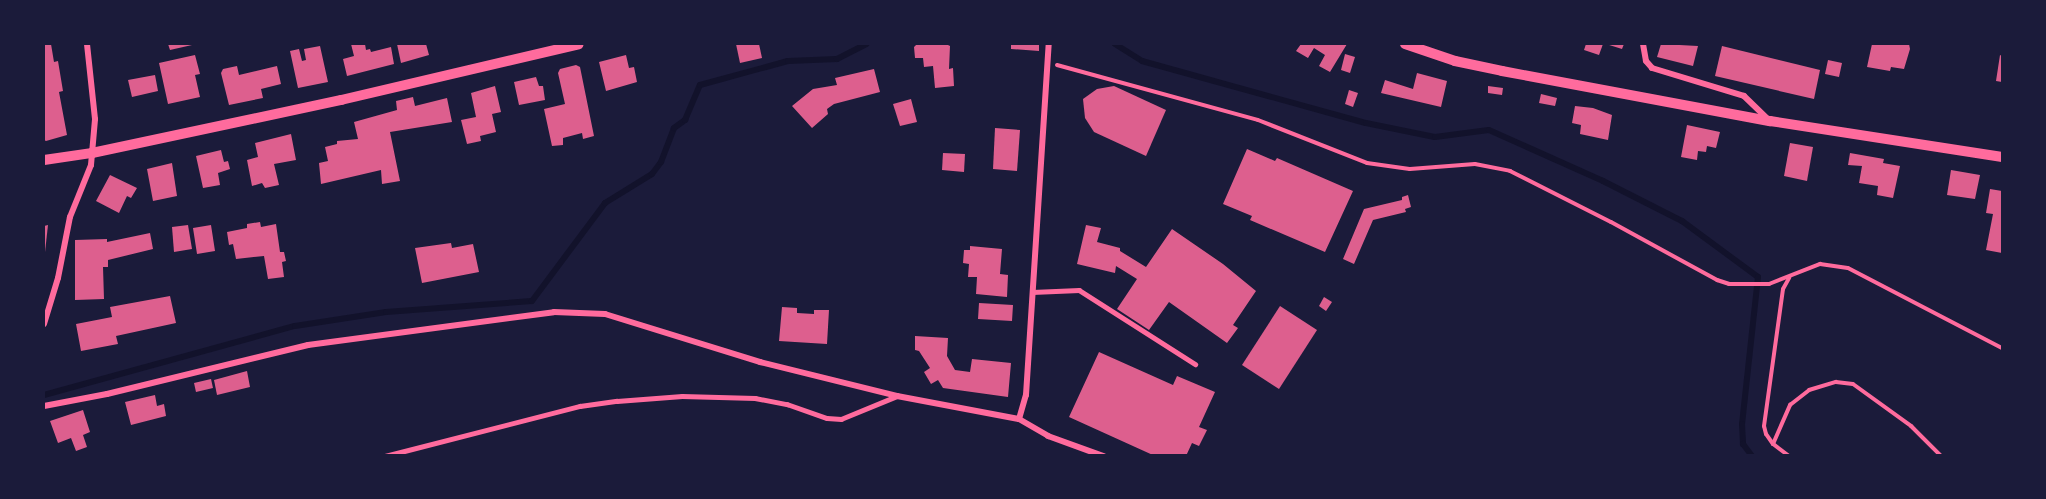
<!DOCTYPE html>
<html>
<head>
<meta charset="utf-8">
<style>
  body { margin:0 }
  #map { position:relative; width:2046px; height:499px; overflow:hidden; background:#1b1b3a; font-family:"Times New Roman",serif }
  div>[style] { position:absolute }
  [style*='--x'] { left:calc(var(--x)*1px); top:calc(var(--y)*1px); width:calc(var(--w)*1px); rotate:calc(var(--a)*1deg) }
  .stream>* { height:6px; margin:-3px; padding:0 3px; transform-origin:3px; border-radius:3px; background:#12122b }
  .building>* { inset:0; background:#dd5f8e }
  .path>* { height:4px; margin:-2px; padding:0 2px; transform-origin:2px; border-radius:2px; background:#ff6b9d }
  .service>* { height:4.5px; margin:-2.25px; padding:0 2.25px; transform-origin:2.25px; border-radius:2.25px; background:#ff6b9d }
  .minor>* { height:6px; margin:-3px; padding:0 3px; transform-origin:3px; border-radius:3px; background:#ff6b9d }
  .tertiary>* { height:10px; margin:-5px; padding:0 5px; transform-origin:5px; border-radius:5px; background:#ff6b9d }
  span { translate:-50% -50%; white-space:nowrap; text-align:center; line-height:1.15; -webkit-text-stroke:4.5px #1b1b3a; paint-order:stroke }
  .frame { position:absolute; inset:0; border:45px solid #1b1b3a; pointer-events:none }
</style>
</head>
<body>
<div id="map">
  <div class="stream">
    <div style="--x:1115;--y:44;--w:32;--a:32"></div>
    <div style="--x:1142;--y:61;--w:232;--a:15.5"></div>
    <div style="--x:1366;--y:123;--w:70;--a:11.5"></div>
    <div style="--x:1435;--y:137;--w:54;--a:-7.4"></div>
    <div style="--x:1489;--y:130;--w:125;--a:24.1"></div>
    <div style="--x:1603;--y:181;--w:89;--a:26.9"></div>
    <div style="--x:1682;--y:221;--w:94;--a:36.4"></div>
    <div style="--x:1758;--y:277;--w:148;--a:96.2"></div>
    <div style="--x:1742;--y:424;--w:20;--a:87"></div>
    <div style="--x:1743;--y:444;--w:15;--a:53"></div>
    <div style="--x:44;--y:395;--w:260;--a:-15.4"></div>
    <div style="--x:295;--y:326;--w:92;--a:-8.7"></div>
    <div style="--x:386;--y:312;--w:146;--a:-4.3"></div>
    <div style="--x:532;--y:301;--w:122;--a:-53.3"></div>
    <div style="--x:605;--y:203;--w:55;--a:-31.7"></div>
    <div style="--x:652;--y:174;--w:15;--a:-53"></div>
    <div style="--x:661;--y:162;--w:36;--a:-69"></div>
    <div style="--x:674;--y:128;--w:14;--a:-36"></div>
    <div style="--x:685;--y:120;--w:38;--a:-67"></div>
    <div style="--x:700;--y:85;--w:91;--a:-15.3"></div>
    <div style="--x:788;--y:61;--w:49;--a:-2.3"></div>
    <div style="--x:837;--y:59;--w:33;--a:-27"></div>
  </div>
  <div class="building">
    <div style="clip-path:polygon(44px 44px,51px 44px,54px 62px,58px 61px,63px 91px,59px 92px,67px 135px,46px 141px,44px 140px)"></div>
    <div style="clip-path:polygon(168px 44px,191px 44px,192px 45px,170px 50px)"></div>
    <div style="clip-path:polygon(351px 44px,365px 44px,366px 50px,370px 49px,371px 52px,391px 47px,394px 64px,347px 76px,343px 59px,354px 56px)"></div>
    <div style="clip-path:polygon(397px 44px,426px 44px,429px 55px,401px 63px)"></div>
    <div style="clip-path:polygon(736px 44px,759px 44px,762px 58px,740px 63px)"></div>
    <div style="clip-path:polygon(917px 44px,946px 44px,950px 46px,949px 69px,953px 68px,954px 86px,935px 88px,933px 66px,924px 67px,923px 58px,915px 58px,914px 47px)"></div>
    <div style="clip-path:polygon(1011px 44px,1039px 44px,1039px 51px,1011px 49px)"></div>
    <div style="clip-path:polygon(1301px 44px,1347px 44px,1330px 72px,1319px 66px,1325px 55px,1314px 48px,1308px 58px,1296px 51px)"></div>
    <div style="clip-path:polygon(1586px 44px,1603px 44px,1599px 55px,1584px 50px)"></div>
    <div style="clip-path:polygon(1606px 44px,1624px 44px,1622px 49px)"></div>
    <div style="clip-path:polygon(1661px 44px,1698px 46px,1693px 66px,1657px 57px)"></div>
    <div style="clip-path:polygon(1872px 44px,1909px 44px,1910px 49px,1904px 69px,1891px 67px,1890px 71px,1867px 67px)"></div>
    <div style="clip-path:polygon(320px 46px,328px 82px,298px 88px,290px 51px,299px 49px,302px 61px,306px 60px,304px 49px)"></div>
    <div style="clip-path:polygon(1722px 46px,1820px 70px,1814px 99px,1715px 76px)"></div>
    <div style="clip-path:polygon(1345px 54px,1355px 57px,1350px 73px,1341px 70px)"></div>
    <div style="clip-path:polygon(195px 55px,200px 74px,195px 75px,200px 97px,168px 104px,159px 63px)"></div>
    <div style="clip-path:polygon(626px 55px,629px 68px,634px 67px,637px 82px,606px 91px,599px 62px)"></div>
    <div style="clip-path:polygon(2000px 55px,2002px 56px,2002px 82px,1996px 81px)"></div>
    <div style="clip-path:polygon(1828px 60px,1842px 63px,1839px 77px,1825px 74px)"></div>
    <div style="clip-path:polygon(576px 65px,580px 67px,594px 136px,583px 139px,582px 133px,563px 138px,563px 145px,552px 146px,544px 109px,565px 104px,558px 73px,560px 69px)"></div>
    <div style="clip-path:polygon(237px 66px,239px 75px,277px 66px,281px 84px,261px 89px,263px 98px,229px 105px,221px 73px,223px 69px)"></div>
    <div style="clip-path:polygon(874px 69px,880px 92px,834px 104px,827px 109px,828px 114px,812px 128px,792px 106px,813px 89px,837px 85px,835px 78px)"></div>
    <div style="clip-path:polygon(1417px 73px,1447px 81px,1441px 107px,1381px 93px,1385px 80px,1413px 89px)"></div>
    <div style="clip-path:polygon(155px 75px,158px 91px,132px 97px,128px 80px)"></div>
    <div style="clip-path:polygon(536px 77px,539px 86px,543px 86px,545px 100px,519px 105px,514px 82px)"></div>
    <div style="clip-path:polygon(495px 86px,501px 112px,492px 114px,496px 132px,480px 136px,481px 141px,467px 144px,461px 120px,476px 117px,471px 93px)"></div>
    <div style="clip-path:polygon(1114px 86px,1166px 110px,1146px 156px,1094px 132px,1085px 118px,1083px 99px,1097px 89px)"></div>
    <div style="clip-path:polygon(1488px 86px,1503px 88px,1502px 95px,1488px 93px)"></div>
    <div style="clip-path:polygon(1349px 90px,1358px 93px,1353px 107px,1345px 104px)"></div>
    <div style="clip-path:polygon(1541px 94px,1557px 98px,1555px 106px,1539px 103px)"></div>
    <div style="clip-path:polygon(413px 97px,415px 106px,447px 98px,452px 122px,390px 132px,400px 181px,382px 184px,381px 170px,321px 184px,319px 163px,328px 161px,325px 147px,337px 144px,337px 141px,358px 139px,354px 122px,397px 110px,396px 101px)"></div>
    <div style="clip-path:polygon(911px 99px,917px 122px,900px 126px,893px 104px)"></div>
    <div style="clip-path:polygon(1575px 106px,1593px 108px,1612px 115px,1608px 140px,1580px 134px,1581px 125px,1572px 123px)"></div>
    <div style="clip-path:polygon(1687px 125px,1720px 132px,1716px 148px,1707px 146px,1706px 152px,1698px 151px,1697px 160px,1681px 157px)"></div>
    <div style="clip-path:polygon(995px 128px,1020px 130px,1017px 171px,993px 169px)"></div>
    <div style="clip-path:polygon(291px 134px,296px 160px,274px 164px,279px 185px,265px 188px,262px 183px,252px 186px,247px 160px,258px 157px,255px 143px)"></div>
    <div style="clip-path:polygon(1790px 143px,1813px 147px,1807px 181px,1784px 176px)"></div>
    <div style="clip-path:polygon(1247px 149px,1275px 161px,1277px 158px,1353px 191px,1325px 252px,1250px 220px,1252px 216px,1223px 204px)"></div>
    <div style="clip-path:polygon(221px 150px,224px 162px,228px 161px,230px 169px,218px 173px,220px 185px,203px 188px,196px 156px)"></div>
    <div style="clip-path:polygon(943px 153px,965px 154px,964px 172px,942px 170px)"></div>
    <div style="clip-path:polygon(1850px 153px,1884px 159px,1883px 163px,1900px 166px,1893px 198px,1877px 195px,1878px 186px,1859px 183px,1862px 166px,1848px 165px)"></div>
    <div style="clip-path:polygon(172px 163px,177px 196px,153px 201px,147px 169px)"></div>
    <div style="clip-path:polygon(1951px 170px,1980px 175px,1975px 199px,1947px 195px)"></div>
    <div style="clip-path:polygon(110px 175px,137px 188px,131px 198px,127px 196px,119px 213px,96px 201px)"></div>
    <div style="clip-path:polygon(1990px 189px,2002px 191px,2002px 253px,1986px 250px,1993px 214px,1986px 213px)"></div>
    <div style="clip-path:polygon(1408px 195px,1411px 207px,1405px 209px,1406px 212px,1373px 220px,1354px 264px,1343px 259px,1364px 209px,1402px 200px,1402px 197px)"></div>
    <div style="clip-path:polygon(260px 222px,261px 227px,276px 224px,280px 252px,284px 252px,286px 261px,282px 262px,284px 277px,268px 279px,264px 256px,236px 259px,233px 244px,229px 245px,227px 232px,247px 228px,247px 224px)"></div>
    <div style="clip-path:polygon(48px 225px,45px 252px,44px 252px,44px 226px)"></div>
    <div style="clip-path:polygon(188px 225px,192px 249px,174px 252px,172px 227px)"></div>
    <div style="clip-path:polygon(211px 225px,215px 251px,197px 254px,193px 228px)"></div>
    <div style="clip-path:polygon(1086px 225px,1101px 228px,1097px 242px,1120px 248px,1120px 251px,1146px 267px,1172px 229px,1223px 264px,1256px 291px,1233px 325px,1238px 328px,1227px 343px,1169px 302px,1149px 330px,1117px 309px,1137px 279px,1116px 266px,1115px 273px,1077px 264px)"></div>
    <div style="clip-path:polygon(150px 233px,153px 249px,108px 260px,108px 267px,103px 267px,104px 299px,75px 300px,75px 240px,107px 239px,107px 242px)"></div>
    <div style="clip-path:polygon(451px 243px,452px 248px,473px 244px,479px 272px,422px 283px,415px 248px)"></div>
    <div style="clip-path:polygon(970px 246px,1002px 249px,1000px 274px,1008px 275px,1007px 297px,976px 294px,977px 277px,968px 277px,969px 264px,963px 263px,964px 250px,970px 250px)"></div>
    <div style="clip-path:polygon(170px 296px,176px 323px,116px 336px,118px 344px,81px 351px,76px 324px,112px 317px,110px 307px)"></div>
    <div style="clip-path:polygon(1324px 297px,1332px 302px,1326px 311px,1319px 306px)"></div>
    <div style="clip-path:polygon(979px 303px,1013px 305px,1012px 321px,978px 319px)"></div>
    <div style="clip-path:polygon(1280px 306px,1317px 330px,1279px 389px,1242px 365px)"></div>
    <div style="clip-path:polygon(782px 307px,797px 308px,797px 313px,814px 314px,814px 310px,829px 310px,827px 344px,779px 341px)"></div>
    <div style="clip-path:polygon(915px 336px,948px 338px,947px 356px,955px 370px,970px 372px,972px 359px,1011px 363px,1008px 397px,943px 388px,938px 380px,931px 384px,924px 372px,930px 368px,919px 351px,915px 350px)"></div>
    <div style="clip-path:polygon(1099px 352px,1173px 385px,1177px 376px,1215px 392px,1199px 427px,1207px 430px,1199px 446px,1192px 443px,1186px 456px,1155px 456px,1069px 417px)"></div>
    <div style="clip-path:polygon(247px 371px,250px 387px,217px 395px,214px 380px)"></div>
    <div style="clip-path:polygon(211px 379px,213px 388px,196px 392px,194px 383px)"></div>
    <div style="clip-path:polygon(155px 395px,157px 406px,164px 404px,166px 416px,131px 425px,125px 402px)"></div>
    <div style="clip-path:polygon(83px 410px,90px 432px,83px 435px,87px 447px,76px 451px,71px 438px,58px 443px,50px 421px)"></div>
  </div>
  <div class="path">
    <div style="--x:1057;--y:65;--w:208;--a:15.3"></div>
    <div style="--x:1258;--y:120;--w:117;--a:21.5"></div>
    <div style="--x:1367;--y:163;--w:43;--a:7.9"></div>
    <div style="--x:1410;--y:169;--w:65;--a:-4.4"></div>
    <div style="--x:1475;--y:164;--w:36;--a:11"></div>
    <div style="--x:1510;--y:171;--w:113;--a:26.8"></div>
    <div style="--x:1611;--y:222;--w:121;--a:28.7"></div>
    <div style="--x:1717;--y:280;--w:13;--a:18"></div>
    <div style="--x:1729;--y:284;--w:40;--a:0"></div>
    <div style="--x:1769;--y:284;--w:55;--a:-21.4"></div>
    <div style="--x:1820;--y:264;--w:28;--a:8"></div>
    <div style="--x:1848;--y:268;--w:174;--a:27.5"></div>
    <div style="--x:1773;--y:444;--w:43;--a:-66.4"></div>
    <div style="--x:1790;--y:405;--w:24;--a:-38"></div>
    <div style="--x:1809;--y:390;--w:28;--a:-17"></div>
    <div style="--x:1836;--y:382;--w:17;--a:7"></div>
    <div style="--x:1853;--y:384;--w:72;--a:35.9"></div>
    <div style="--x:1911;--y:426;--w:42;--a:45"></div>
    <div style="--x:1789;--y:456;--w:20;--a:-143"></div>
    <div style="--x:1773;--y:444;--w:12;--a:-125"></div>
    <div style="--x:1766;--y:434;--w:8;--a:-104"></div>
    <div style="--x:1764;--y:426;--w:138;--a:-82.1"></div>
    <div style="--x:1783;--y:289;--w:13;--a:-61"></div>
  </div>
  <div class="service">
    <div style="--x:1032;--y:292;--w:47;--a:-2.4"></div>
    <div style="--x:1079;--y:290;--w:138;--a:32.5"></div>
    <div style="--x:385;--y:456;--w:201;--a:-14.4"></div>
    <div style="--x:580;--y:406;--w:37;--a:-8"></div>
    <div style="--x:617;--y:401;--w:65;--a:-4.4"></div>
    <div style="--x:682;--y:396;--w:73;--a:1.6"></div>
    <div style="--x:755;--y:398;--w:33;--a:11"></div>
    <div style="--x:787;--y:404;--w:42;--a:19.3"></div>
    <div style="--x:827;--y:418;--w:14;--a:4"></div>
    <div style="--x:841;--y:419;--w:61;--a:-22.3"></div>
  </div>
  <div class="minor">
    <div style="--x:1643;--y:44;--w:17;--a:80"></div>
    <div style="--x:1646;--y:61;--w:9;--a:49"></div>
    <div style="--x:1652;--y:68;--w:96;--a:16.9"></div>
    <div style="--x:1744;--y:96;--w:35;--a:44"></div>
    <div style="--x:44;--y:324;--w:48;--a:-73.1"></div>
    <div style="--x:58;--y:278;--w:62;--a:-78.9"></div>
    <div style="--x:70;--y:217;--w:56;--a:-68"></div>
    <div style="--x:91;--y:165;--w:46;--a:-85"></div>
    <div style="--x:95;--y:119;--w:75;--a:-96.1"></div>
    <div style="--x:44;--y:406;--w:64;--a:-10.8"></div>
    <div style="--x:107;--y:394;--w:207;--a:-13.7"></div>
    <div style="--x:308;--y:345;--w:248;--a:-7.6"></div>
    <div style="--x:554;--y:312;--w:51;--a:2.2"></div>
    <div style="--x:605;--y:314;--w:162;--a:17.2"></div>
    <div style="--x:760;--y:362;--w:141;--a:13.9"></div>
    <div style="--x:897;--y:396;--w:124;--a:10.7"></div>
    <div style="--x:1019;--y:419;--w:34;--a:30"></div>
    <div style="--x:1048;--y:436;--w:59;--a:20"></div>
    <div style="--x:1019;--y:419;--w:25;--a:-74"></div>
    <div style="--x:1026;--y:395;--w:352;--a:-86.3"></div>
  </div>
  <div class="tertiary">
    <div style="--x:1405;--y:44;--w:53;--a:18.8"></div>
    <div style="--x:1455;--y:61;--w:48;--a:12"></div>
    <div style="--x:1502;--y:71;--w:273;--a:10.6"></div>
    <div style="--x:1770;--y:121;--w:235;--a:8.8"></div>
    <div style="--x:44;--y:160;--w:49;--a:-8.3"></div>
    <div style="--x:92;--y:153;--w:255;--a:-12"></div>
    <div style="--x:341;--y:100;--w:244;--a:-13.2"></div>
  </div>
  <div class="frame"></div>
</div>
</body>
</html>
